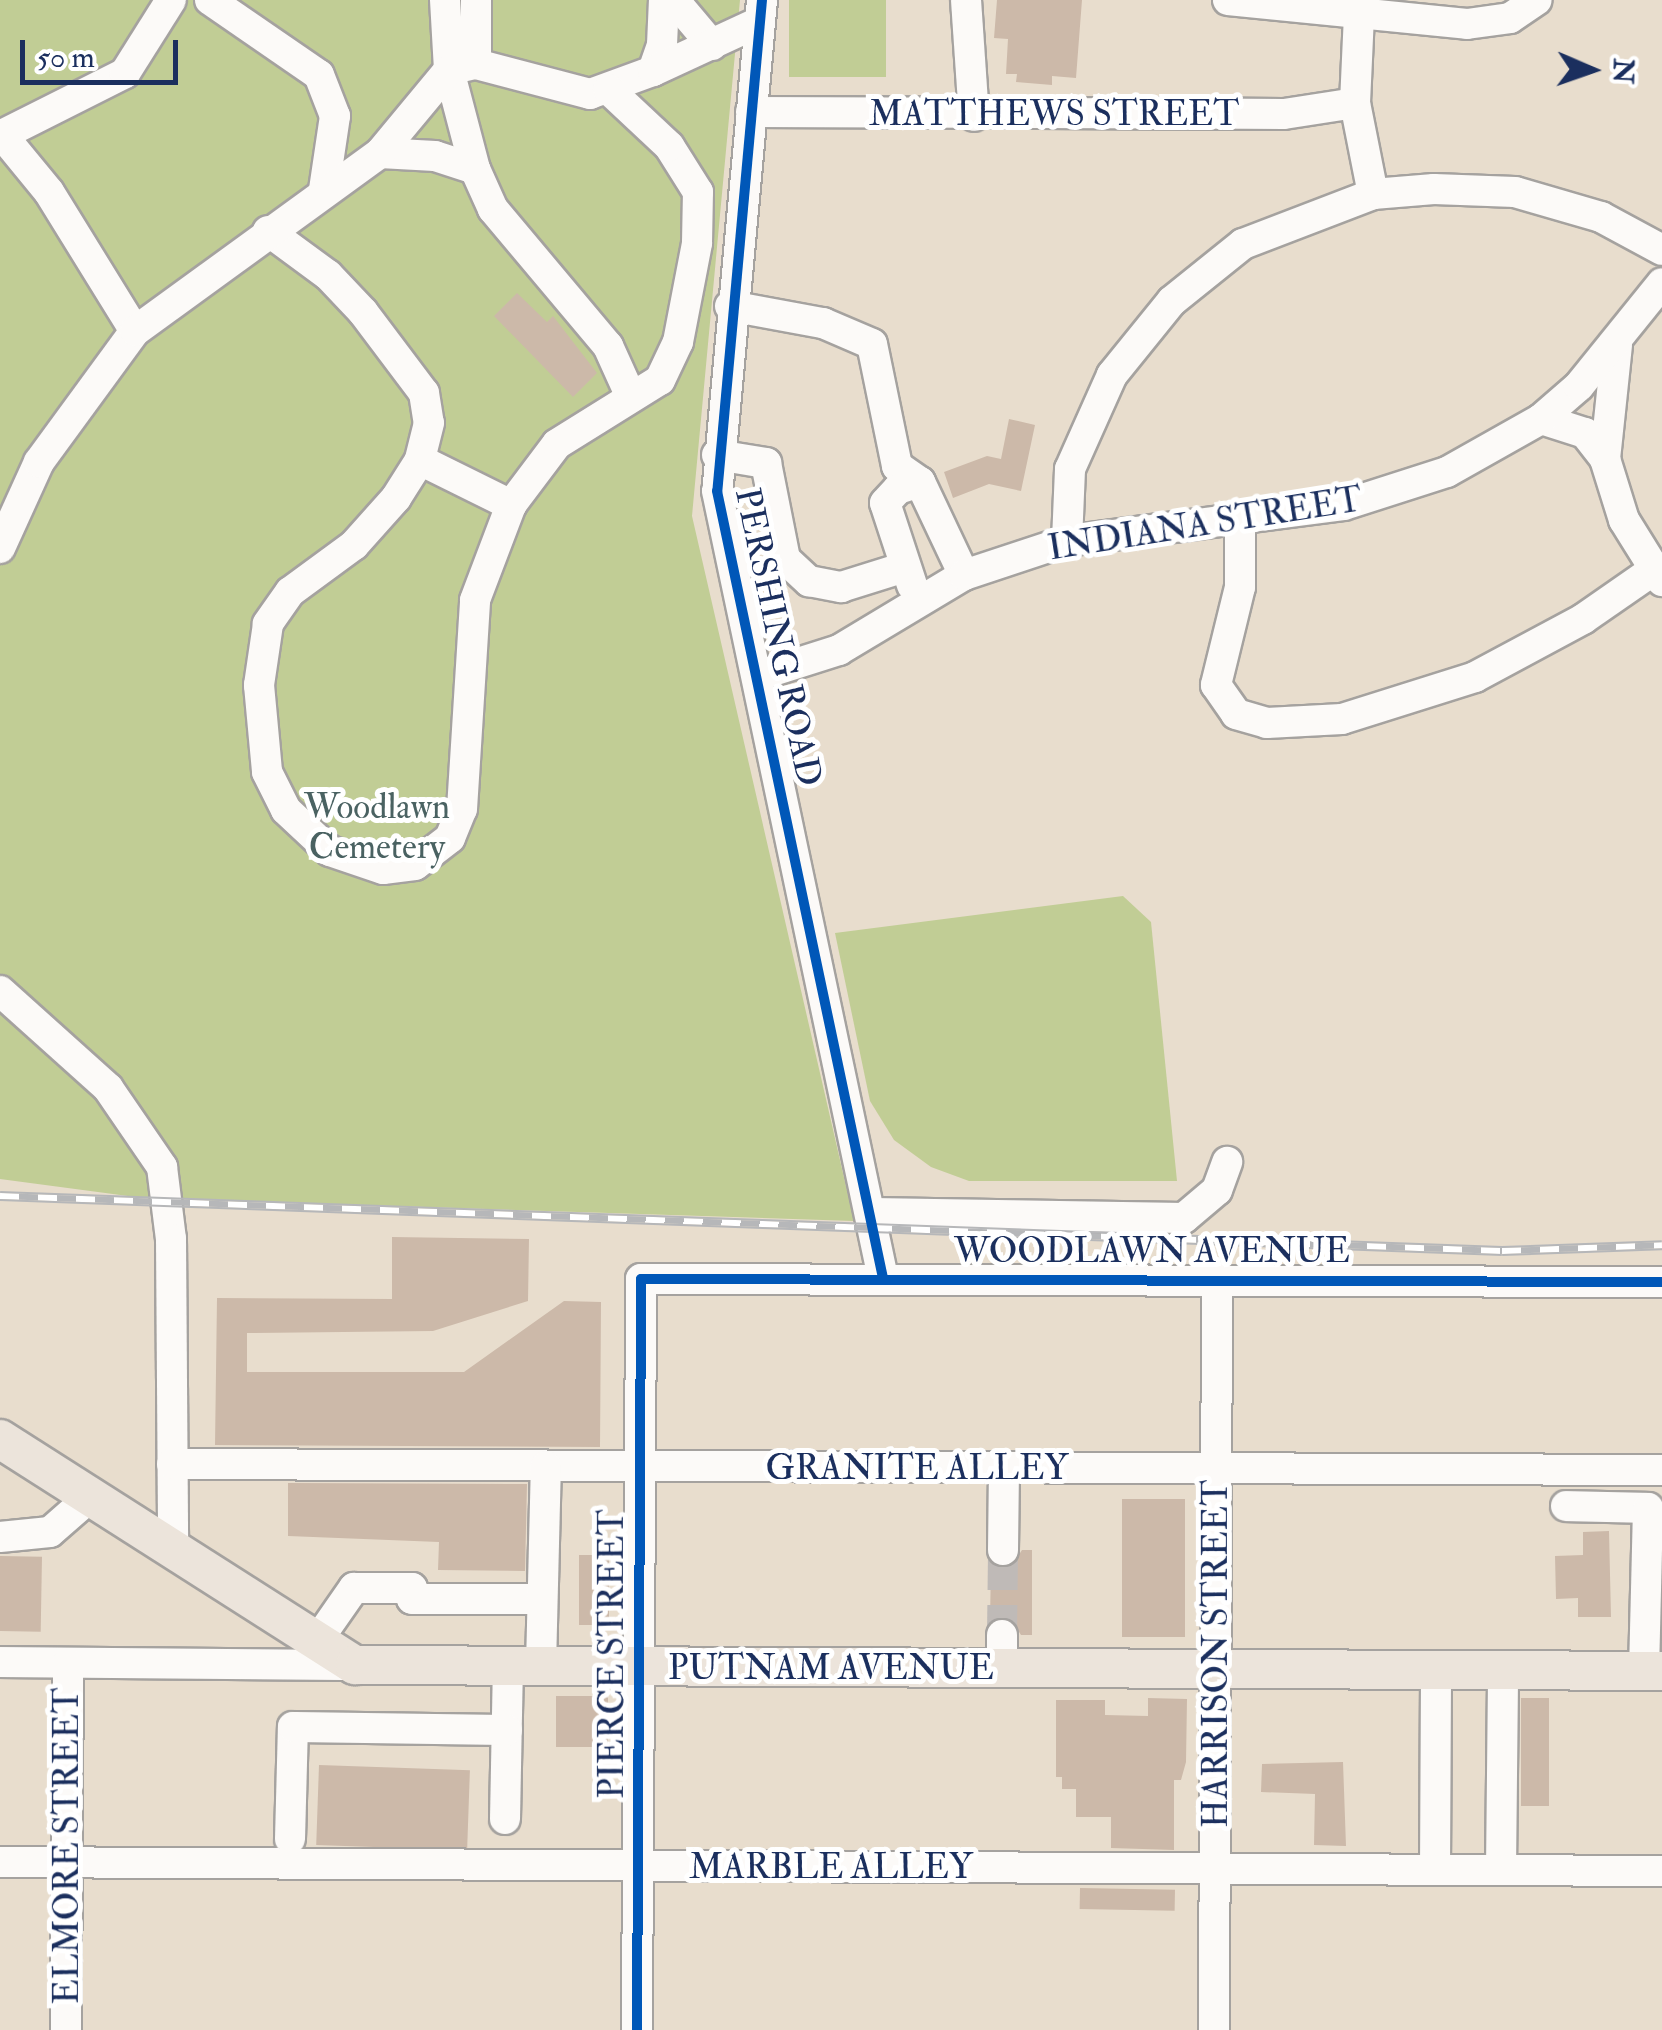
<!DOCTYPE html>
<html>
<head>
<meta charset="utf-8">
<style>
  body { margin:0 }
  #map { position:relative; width:1662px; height:2030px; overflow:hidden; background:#e8ddcd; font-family:"IM FELL Double Pica",serif }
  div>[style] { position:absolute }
  .green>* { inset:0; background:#c1cd95; transform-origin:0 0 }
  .building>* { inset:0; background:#ccb9a9; transform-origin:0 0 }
  .minor-tunnel>* { height:30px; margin-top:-15px; transform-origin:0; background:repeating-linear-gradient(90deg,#bfbab7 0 30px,transparent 0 45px) }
  .roads { filter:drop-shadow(2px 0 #a5a29f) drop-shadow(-2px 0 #a5a29f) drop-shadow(0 2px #a5a29f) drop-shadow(0 -2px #a5a29f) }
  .minor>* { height:30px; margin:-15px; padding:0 15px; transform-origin:15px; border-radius:15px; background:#fcfaf8 }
  .major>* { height:38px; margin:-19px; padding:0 19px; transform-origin:19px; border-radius:19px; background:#ece4db }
  .rail>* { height:10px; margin-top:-5px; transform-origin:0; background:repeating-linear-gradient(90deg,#fff 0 19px,#b6b7b9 0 38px); box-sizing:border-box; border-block:2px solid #b6b7b9 }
  .cycleway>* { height:10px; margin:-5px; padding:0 5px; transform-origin:5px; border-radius:5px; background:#0057b8 }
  span { translate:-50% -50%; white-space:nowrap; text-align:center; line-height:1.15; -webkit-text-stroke:10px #fff; paint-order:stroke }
  .street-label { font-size:35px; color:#1b2f5e }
  .park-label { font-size:35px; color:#4a6262 }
  .north { position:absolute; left:1542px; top:20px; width:100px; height:100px; -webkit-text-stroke:8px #fff; paint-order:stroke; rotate:92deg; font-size:28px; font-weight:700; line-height:40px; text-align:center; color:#1b2f5e }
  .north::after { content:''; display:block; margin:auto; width:35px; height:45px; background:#1b2f5e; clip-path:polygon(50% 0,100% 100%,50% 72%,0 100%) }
  .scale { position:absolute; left:20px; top:40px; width:158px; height:45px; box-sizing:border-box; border:5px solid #1b2f5e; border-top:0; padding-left:12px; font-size:30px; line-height:35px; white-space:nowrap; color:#1b2f5e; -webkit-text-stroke:8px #fff; paint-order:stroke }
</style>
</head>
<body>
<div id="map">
  <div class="green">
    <div style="clip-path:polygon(0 0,740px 0,692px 516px,854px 1221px,143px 1198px,0 1179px)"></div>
    <div style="left:789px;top:0;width:97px;height:77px"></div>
    <div style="clip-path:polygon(1123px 896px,1151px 922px,1177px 1181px,969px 1181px,931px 1167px,894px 1140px,870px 1101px,835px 933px)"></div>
  </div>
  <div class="building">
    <div style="clip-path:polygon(997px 0,1082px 0,1076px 78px,1052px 76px,1052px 85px,1016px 82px,1017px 74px,1006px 74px,1008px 39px,994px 38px)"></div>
    <div style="clip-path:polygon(517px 293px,547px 322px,553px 316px,597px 373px,573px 397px,494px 316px)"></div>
    <div style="clip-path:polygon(1009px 419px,1035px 425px,1021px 491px,989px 484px,953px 498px,944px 472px,987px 456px,1001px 459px)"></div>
    <div style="clip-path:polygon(392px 1237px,529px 1239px,528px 1301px,433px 1331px,247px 1333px,247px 1372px,464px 1372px,564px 1301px,601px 1302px,600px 1447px,215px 1445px,217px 1298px,392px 1299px)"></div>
    <div style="clip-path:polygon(288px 1483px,527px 1484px,525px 1571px,438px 1570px,439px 1542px,288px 1536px)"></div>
    <div style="left:1185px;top:1499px;width:138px;height:63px;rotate:90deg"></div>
    <div style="clip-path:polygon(1609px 1531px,1611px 1617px,1578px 1617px,1578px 1598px,1556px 1599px,1555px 1556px,1583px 1555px,1583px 1532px)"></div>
    <div style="clip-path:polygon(1022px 1550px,1032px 1550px,1032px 1635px,1021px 1635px,1010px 1618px,990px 1621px,991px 1564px,1011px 1567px)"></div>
    <div style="left:579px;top:1555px;width:30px;height:70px"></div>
    <div style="left:0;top:1556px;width:42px;height:75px;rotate:1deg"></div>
    <div style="left:556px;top:1696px;width:52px;height:51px"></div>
    <div style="clip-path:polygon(1148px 1698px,1187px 1699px,1186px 1762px,1181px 1780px,1174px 1780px,1174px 1850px,1111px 1848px,1111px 1817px,1076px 1817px,1076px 1789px,1062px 1789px,1062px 1777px,1056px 1777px,1056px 1700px,1105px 1700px,1105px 1715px,1148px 1716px)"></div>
    <div style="left:1521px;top:1698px;width:28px;height:108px"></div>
    <div style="clip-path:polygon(1343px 1762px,1346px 1846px,1314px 1845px,1315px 1794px,1261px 1792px,1262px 1764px)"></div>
    <div style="left:319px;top:1765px;width:151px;height:80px;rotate:2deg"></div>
    <div style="left:1080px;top:1888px;width:95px;height:21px;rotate:1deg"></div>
  </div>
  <div class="minor-tunnel">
    <div style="left:1002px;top:1635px;width:85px;rotate:-89.3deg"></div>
  </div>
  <div class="roads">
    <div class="minor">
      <div style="left:210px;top:0;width:132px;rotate:34.5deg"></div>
      <div style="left:319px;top:75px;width:44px;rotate:68.7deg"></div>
      <div style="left:335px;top:116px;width:75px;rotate:98.5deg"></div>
      <div style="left:445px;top:0;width:70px;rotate:86.7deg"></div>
      <div style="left:449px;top:70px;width:102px;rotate:75.3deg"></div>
      <div style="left:475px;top:169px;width:44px;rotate:65.8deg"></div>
      <div style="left:493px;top:209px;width:179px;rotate:50deg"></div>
      <div style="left:608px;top:346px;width:56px;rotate:65.7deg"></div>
      <div style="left:476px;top:0;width:64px;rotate:90deg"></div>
      <div style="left:476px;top:64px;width:118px;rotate:14.7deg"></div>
      <div style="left:590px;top:94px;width:67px;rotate:-20.1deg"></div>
      <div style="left:653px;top:71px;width:28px;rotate:-71deg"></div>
      <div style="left:662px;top:45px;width:45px;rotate:-87.5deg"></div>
      <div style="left:674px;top:0;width:59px;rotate:49.8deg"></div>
      <div style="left:762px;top:0;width:493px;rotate:95.2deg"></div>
      <div style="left:717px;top:491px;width:804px;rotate:78.09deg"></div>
      <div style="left:966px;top:0;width:116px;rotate:86.1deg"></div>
      <div style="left:1228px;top:0;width:240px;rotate:5.7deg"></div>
      <div style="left:1467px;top:24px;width:43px;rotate:-7.9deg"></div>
      <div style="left:1510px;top:18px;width:32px;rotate:-34deg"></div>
      <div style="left:1359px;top:15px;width:88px;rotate:92.6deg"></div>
      <div style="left:1355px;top:103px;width:93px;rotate:78.8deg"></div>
      <div style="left:653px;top:71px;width:117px;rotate:-24.8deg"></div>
      <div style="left:751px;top:112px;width:533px;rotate:0.21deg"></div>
      <div style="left:1284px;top:114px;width:72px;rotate:-8.8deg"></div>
      <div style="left:0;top:136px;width:140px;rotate:-26.7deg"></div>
      <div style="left:125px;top:73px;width:86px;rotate:-57.8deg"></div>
      <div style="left:3px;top:136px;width:72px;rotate:50.6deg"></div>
      <div style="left:49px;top:192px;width:163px;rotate:58.3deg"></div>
      <div style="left:380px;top:153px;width:55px;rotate:3.1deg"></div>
      <div style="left:435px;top:156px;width:42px;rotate:18deg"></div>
      <div style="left:268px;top:231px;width:74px;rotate:36.3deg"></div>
      <div style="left:328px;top:275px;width:51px;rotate:46.6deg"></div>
      <div style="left:363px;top:312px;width:101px;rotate:53deg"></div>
      <div style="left:424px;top:393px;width:30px;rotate:81deg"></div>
      <div style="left:429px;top:423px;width:38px;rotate:104deg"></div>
      <div style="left:420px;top:460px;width:45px;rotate:122.3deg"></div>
      <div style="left:396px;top:498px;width:63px;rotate:131.8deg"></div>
      <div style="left:354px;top:545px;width:79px;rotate:143.7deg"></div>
      <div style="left:290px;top:592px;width:39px;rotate:125deg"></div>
      <div style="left:268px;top:624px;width:62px;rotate:98.4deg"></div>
      <div style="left:259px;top:685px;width:87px;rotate:84.7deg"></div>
      <div style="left:267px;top:772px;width:42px;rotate:63.4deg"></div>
      <div style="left:286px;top:810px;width:60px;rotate:43deg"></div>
      <div style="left:330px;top:851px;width:56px;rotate:18.8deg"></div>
      <div style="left:383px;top:869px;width:32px;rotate:-7deg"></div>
      <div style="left:415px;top:865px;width:44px;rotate:-37.6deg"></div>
      <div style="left:450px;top:838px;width:31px;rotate:-68deg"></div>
      <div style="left:462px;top:809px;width:209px;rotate:-86.4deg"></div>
      <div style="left:475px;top:600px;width:102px;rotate:-69.2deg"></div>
      <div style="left:511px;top:505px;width:76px;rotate:-53deg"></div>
      <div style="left:557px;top:444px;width:121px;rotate:-31.9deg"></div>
      <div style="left:660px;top:380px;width:42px;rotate:-64.7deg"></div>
      <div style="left:678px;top:342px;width:101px;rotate:-79.1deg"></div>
      <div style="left:697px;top:243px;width:51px;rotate:-88.9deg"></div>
      <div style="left:698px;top:192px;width:54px;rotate:-122.2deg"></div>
      <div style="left:669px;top:146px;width:83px;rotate:-136.9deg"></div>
      <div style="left:730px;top:306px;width:95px;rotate:10.4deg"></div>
      <div style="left:823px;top:323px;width:53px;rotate:23.2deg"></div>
      <div style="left:872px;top:344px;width:125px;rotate:78.4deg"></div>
      <div style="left:897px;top:466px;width:28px;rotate:35deg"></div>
      <div style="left:920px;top:482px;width:103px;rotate:64.7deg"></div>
      <div style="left:1541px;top:419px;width:46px;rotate:17.7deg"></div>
      <div style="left:1585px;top:433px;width:33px;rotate:52deg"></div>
      <div style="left:1605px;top:459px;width:64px;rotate:72.7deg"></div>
      <div style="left:1624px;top:520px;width:72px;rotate:58.1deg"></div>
      <div style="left:717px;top:455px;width:50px;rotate:9.3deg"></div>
      <div style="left:766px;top:463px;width:98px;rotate:78.8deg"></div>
      <div style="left:785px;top:559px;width:33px;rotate:43deg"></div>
      <div style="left:809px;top:581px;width:33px;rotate:11deg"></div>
      <div style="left:841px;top:587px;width:67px;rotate:-17.4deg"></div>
      <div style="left:1605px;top:459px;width:115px;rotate:-84deg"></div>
      <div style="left:420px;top:460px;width:102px;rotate:26.3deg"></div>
      <div style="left:1240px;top:521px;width:66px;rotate:90deg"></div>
      <div style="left:1240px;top:587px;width:101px;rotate:103.8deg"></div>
      <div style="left:1216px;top:685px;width:35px;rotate:55deg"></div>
      <div style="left:1236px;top:714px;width:32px;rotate:16deg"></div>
      <div style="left:1267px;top:723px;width:75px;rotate:-3.1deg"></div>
      <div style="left:1342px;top:719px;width:139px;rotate:-17.5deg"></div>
      <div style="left:1475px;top:677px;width:123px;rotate:-28.2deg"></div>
      <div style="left:1583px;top:619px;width:84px;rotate:-34.8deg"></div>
      <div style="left:1067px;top:541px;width:72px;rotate:-87.6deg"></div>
      <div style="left:1070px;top:469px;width:103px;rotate:-65.9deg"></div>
      <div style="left:1112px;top:375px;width:95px;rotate:-51deg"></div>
      <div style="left:1172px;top:301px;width:91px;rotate:-38.8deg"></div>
      <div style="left:1243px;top:244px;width:139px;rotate:-21deg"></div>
      <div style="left:1373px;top:194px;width:61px;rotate:-4.7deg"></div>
      <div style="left:1434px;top:189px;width:81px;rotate:2.1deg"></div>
      <div style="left:1515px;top:192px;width:90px;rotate:16.2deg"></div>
      <div style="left:1601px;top:217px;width:69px;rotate:28.4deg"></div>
      <div style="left:0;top:548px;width:94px;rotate:-65.6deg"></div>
      <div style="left:39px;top:462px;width:162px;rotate:-53.8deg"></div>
      <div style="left:135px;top:331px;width:303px;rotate:-36deg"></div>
      <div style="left:380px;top:153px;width:108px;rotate:-50.3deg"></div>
      <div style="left:449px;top:70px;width:28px;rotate:-13deg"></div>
      <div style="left:912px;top:585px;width:86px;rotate:-108.2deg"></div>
      <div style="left:885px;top:503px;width:19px;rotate:-47deg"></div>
      <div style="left:898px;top:489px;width:23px;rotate:-18deg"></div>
      <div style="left:757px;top:676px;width:86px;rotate:-17.6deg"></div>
      <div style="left:839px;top:650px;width:146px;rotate:-31deg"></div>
      <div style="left:964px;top:575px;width:108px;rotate:-18.3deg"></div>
      <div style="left:1067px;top:541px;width:279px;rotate:-7.4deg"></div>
      <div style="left:1344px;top:505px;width:108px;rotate:-17.8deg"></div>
      <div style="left:1447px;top:472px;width:108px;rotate:-29.4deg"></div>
      <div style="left:1541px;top:419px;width:50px;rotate:-41deg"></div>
      <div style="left:1579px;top:386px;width:132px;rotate:-51.1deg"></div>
      <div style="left:0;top:991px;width:145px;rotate:41.9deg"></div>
      <div style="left:108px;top:1088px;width:96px;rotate:55.6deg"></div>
      <div style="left:162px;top:1167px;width:73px;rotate:82.9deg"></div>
      <div style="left:171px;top:1239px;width:308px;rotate:89.6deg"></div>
      <div style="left:872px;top:1213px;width:312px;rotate:0.9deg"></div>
      <div style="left:1184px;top:1218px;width:43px;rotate:-40.3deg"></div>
      <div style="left:1217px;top:1190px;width:30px;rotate:-70deg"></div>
      <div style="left:172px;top:1464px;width:1490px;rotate:0.23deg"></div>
      <div style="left:1566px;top:1506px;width:82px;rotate:1.4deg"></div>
      <div style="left:1648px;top:1508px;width:163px;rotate:91.4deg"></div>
      <div style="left:0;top:1537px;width:50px;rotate:-5.7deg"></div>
      <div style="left:50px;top:1532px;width:53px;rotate:-41.2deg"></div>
      <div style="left:1003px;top:1550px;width:82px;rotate:-89.3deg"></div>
      <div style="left:317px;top:1641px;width:65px;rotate:-55.1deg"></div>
      <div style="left:354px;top:1588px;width:58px"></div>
      <div style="left:412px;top:1588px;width:11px;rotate:90deg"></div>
      <div style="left:412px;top:1599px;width:130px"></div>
      <div style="left:0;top:1662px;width:355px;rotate:0.5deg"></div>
      <div style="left:541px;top:1666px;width:200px;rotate:-88.6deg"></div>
      <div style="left:1002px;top:1668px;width:33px;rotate:-90deg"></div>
      <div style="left:505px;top:1819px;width:153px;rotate:-88.9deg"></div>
      <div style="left:290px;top:1839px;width:112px;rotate:-88.5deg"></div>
      <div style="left:293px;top:1727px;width:214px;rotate:0.8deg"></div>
      <div style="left:0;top:1862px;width:1662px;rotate:0.31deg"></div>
      <div style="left:1435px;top:1870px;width:200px;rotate:-89.7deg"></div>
      <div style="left:1501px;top:1870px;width:200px;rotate:-89.4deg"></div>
      <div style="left:66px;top:2030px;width:367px;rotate:-89.7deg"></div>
      <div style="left:637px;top:2030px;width:751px;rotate:-89.69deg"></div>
      <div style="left:641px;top:1279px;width:1021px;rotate:0.17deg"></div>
      <div style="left:1214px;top:2030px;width:753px;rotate:-89.77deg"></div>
    </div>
    <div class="major">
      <div style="left:0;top:1439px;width:421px;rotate:32.5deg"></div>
      <div style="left:355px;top:1665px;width:1307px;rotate:0.26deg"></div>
    </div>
  </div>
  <div class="rail">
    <div style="left:0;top:1196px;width:1503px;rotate:2.1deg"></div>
    <div style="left:1502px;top:1251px;width:160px;rotate:-2.1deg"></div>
  </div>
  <div class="cycleway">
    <div style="left:762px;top:0;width:493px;rotate:95.2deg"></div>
    <div style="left:717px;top:491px;width:804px;rotate:78.09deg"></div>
    <div style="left:637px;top:2030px;width:751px;rotate:-89.69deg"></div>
    <div style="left:641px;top:1279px;width:1021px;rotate:0.17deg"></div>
  </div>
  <div class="street-label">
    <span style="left:1054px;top:114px">MATTHEWS STREET</span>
    <span style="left:1205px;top:524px;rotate:-9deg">INDIANA STREET</span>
    <span style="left:778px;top:637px;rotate:78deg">PERSHING ROAD</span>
    <span style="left:1152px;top:1251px">WOODLAWN AVENUE</span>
    <span style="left:917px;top:1468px">GRANITE ALLEY</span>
    <span style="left:612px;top:1654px;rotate:-90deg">PIERCE STREET</span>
    <span style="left:1216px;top:1654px;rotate:-90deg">HARRISON STREET</span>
    <span style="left:831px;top:1668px">PUTNAM AVENUE</span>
    <span style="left:67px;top:1846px;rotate:-90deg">ELMORE STREET</span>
    <span style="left:831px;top:1867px">MARBLE ALLEY</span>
  </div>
  <div class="park-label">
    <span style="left:377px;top:827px">Woodlawn<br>Cemetery</span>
  </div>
  <div class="north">N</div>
  <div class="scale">50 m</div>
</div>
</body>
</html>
